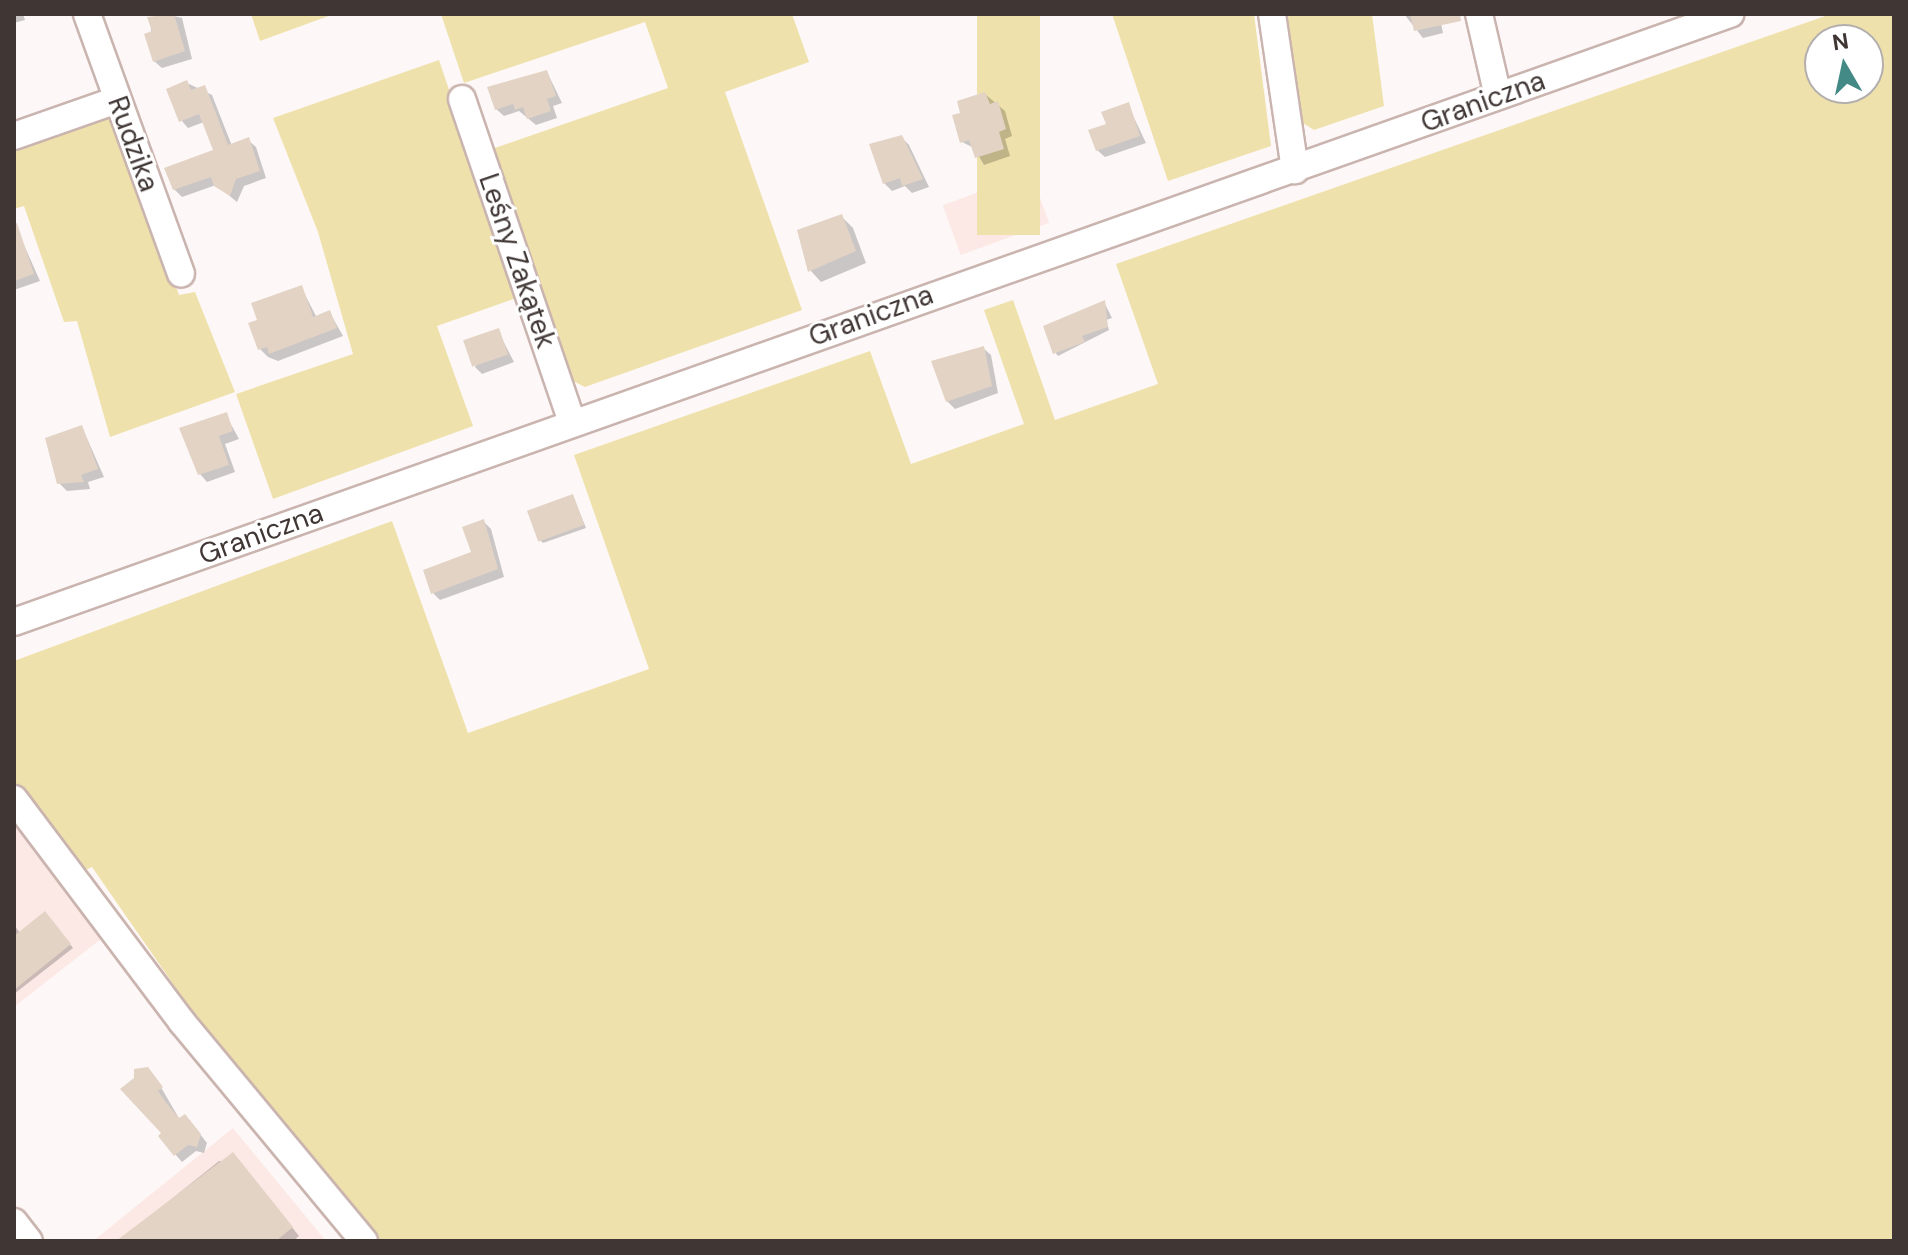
<!DOCTYPE html>
<html>
<head>
<meta charset="utf-8">
<style>
  body { margin:0 }
  #map { position:relative; width:1908px; height:1255px; overflow:hidden; background:#fdf8f7; font-family:"DM Sans",sans-serif }
  div>[style] { position:absolute }
  .built>* { inset:0; background:#fce9e5; transform-origin:0 0 }
  .green>* { inset:0; background:#efe1ab; transform-origin:0 0 }
  .shadow>* { inset:0; background:#0003 }
  .building>* { inset:0; background:#e3d3c5; transform-origin:0 0 }
  .roads { filter:drop-shadow(2px 0 #cab4af) drop-shadow(-2px 0 #cab4af) drop-shadow(0 2px #cab4af) drop-shadow(0 -2px #cab4af) }
  .minor>* { height:26px; margin:-13px; padding:0 13px; transform-origin:13px; border-radius:13px; background:#fff }
  span { translate:-50% -50%; white-space:nowrap; text-align:center; line-height:1.15; -webkit-text-stroke:6px #fff; paint-order:stroke }
  .street-label { font-size:28px; color:#403735 }
  .frame { position:absolute; inset:0; border:16px solid #403735; pointer-events:none }
  .north { position:absolute; left:1804px; top:24px; width:80px; height:80px; box-sizing:border-box; background:#fff; border:2px solid #b3afae; border-radius:50%; rotate:351deg; font-size:22px; font-weight:700; line-height:32px; text-align:center; color:#403735 }
  .north::after { content:''; display:block; margin:auto; width:28px; height:36px; background:#438a86; clip-path:polygon(50% 0,100% 100%,50% 72%,0 100%) }
</style>
</head>
<body>
<div id="map">
  <div class="built">
    <div style="left:1031px;top:173px;width:53px;height:94px;rotate:70deg"></div>
    <div style="clip-path:polygon(14px 818px,106px 935px,14px 1007px)"></div>
    <div style="clip-path:polygon(233px 1128px,326px 1241px,93px 1241px)"></div>
  </div>
  <div class="green">
    <div style="clip-path:polygon(251px 14px,334px 14px,260px 41px)"></div>
    <div style="clip-path:polygon(441px 14px,792px 14px,809px 62px,725px 92px,802px 310px,585px 387px,565px 377px,486px 151px,668px 88px,645px 22px,464px 83px)"></div>
    <div style="left:977px;top:14px;width:63px;height:221px"></div>
    <div style="clip-path:polygon(1112px 14px,1254px 14px,1271px 146px,1168px 181px)"></div>
    <div style="clip-path:polygon(1285px 14px,1372px 14px,1384px 106px,1314px 130px,1298px 120px)"></div>
    <div style="clip-path:polygon(evenodd,1831px 14px,1894px 14px,1894px 1241px,377px 1241px,230px 1066px,92px 867px,76px 874px,14px 780px,14px 661px,392px 521px,468px 733px,649px 669px,574px 455px,870px 351px,911px 464px,1024px 424px,984px 310px,1013px 300px,1055px 420px,1158px 384px,1116px 264px,1831px 14px,1820px 40px,1868px 40px,1868px 88px,1820px 88px,1820px 40px)"></div>
    <div style="clip-path:polygon(439px 60px,519px 297px,437px 326px,473px 426px,273px 499px,236px 394px,353px 354px,318px 232px,273px 118px)"></div>
    <div style="clip-path:polygon(111px 112px,179px 295px,195px 292px,235px 392px,110px 437px,77px 321px,64px 322px,24px 206px,14px 209px,14px 146px)"></div>
  </div>
  <div class="shadow">
    <div style="clip-path:polygon(14px 14px,23px 14px,25px 20px,14px 23px)"></div>
    <div style="clip-path:polygon(165px 14px,182px 18px,192px 59px,162px 68px,154px 61px,150px 19px)"></div>
    <div style="clip-path:polygon(1404px 14px,1463px 14px,1440px 19px,1443px 33px,1423px 38px)"></div>
    <div style="clip-path:polygon(547px 72px,562px 103px,553px 106px,557px 118px,536px 125px,519px 111px,504px 116px,496px 109px)"></div>
    <div style="clip-path:polygon(187px 83px,212px 95px,232px 146px,248px 140px,256px 147px,266px 178px,244px 186px,237px 202px,216px 185px,182px 197px,174px 189px,215px 152px,204px 122px,188px 128px,181px 120px)"></div>
    <div style="clip-path:polygon(985px 94px,1005px 111px,1012px 136px,1005px 139px,1010px 156px,984px 165px,974px 148px,962px 142px,963px 114px)"></div>
    <div style="clip-path:polygon(1128px 105px,1146px 143px,1105px 157px,1097px 150px,1108px 126px)"></div>
    <div style="clip-path:polygon(901px 137px,909px 145px,929px 187px,912px 193px,905px 186px,892px 191px,884px 183px)"></div>
    <div style="clip-path:polygon(842px 217px,853px 228px,866px 263px,821px 282px,810px 270px)"></div>
    <div style="clip-path:polygon(20px 236px,40px 281px,14px 290px,14px 238px)"></div>
    <div style="clip-path:polygon(301px 287px,317px 318px,330px 313px,343px 336px,278px 361px,268px 357px,260px 349px)"></div>
    <div style="clip-path:polygon(1104px 302px,1112px 318px,1106px 320px,1109px 330px,1058px 356px,1055px 352px)"></div>
    <div style="clip-path:polygon(498px 331px,514px 362px,482px 374px,475px 367px)"></div>
    <div style="clip-path:polygon(983px 348px,991px 355px,998px 393px,955px 409px,947px 401px)"></div>
    <div style="clip-path:polygon(226px 415px,239px 439px,225px 444px,235px 472px,207px 482px,200px 474px)"></div>
    <div style="clip-path:polygon(82px 427px,104px 477px,88px 482px,90px 489px,67px 491px,59px 483px)"></div>
    <div style="clip-path:polygon(573px 496px,586px 528px,543px 543px,540px 540px)"></div>
    <div style="clip-path:polygon(484px 522px,491px 529px,504px 577px,440px 600px,433px 593px,474px 553px)"></div>
    <div style="clip-path:polygon(48px 917px,73px 948px,14px 994px,14px 925px,20px 933px)"></div>
    <div style="clip-path:polygon(155px 1077px,180px 1120px,192px 1124px,207px 1143px,204px 1153px,196px 1151px,182px 1162px,175px 1154px,164px 1133px)"></div>
    <div style="clip-path:polygon(219px 1161px,240px 1162px,299px 1236px,293px 1241px,119px 1241px)"></div>
  </div>
  <div class="building">
    <div style="clip-path:polygon(174px 14px,185px 51px,153px 62px,144px 34px,152px 31px,147px 17px)"></div>
    <div style="clip-path:polygon(1410px 14px,1460px 14px,1461px 21px,1414px 31px)"></div>
    <div style="clip-path:polygon(547px 70px,556px 96px,547px 99px,551px 111px,527px 119px,523px 107px,515px 110px,513px 104px,495px 110px,487px 87px)"></div>
    <div style="clip-path:polygon(187px 80px,191px 90px,205px 85px,228px 145px,249px 137px,260px 171px,236px 179px,230px 196px,214px 186px,211px 177px,173px 190px,164px 168px,213px 150px,199px 114px,179px 122px,166px 89px)"></div>
    <div style="clip-path:polygon(985px 92px,990px 104px,998px 101px,1006px 129px,999px 132px,1004px 149px,975px 158px,969px 140px,960px 143px,952px 115px,960px 113px,957px 101px)"></div>
    <div style="clip-path:polygon(1129px 102px,1140px 136px,1096px 151px,1088px 130px,1106px 124px,1101px 112px)"></div>
    <div style="clip-path:polygon(902px 135px,923px 179px,902px 186px,900px 178px,883px 184px,869px 144px)"></div>
    <div style="clip-path:polygon(842px 214px,856px 251px,808px 272px,797px 230px)"></div>
    <div style="clip-path:polygon(17px 223px,34px 274px,14px 281px,14px 224px)"></div>
    <div style="clip-path:polygon(302px 285px,313px 317px,330px 310px,337px 328px,269px 354px,267px 347px,258px 350px,248px 323px,257px 320px,251px 303px)"></div>
    <div style="clip-path:polygon(1105px 300px,1108px 327px,1082px 336px,1085px 342px,1053px 354px,1043px 326px)"></div>
    <div style="left:499px;top:328px;width:28px;height:38px;rotate:71deg"></div>
    <div style="clip-path:polygon(984px 346px,992px 386px,946px 402px,931px 361px)"></div>
    <div style="clip-path:polygon(227px 412px,233px 431px,219px 436px,229px 465px,198px 475px,179px 428px)"></div>
    <div style="clip-path:polygon(82px 425px,98px 469px,81px 475px,84px 482px,57px 484px,45px 438px)"></div>
    <div style="left:573px;top:494px;width:33px;height:49px;rotate:70deg"></div>
    <div style="clip-path:polygon(484px 519px,498px 569px,431px 594px,423px 570px,471px 552px,462px 527px)"></div>
    <div style="clip-path:polygon(45px 911px,71px 944px,14px 990px,14px 936px)"></div>
    <div style="clip-path:polygon(148px 1067px,163px 1087px,158px 1091px,168px 1105px,179px 1118px,185px 1114px,201px 1134px,197px 1147px,188px 1145px,174px 1156px,158px 1136px,161px 1133px,120px 1089px,134px 1078px,134px 1069px)"></div>
    <div style="clip-path:polygon(233px 1152px,293px 1227px,276px 1241px,116px 1241px)"></div>
  </div>
  <div class="roads">
    <div class="minor">
      <div style="left:87px;top:14px;width:276px;rotate:70.1deg"></div>
      <div style="left:1272px;top:14px;width:158px;rotate:81.6deg"></div>
      <div style="left:1479px;top:14px;width:84px;rotate:77deg"></div>
      <div style="left:462px;top:99px;width:341px;rotate:71.2deg"></div>
      <div style="left:14px;top:136px;width:109px;rotate:-19.3deg"></div>
      <div style="left:14px;top:622px;width:1821px;rotate:-19.51deg"></div>
      <div style="left:14px;top:799px;width:279px;rotate:53deg"></div>
      <div style="left:182px;top:1022px;width:285px;rotate:50.3deg"></div>
      <div style="left:14px;top:1222px;width:24px;rotate:52deg"></div>
    </div>
  </div>
  <div class="street-label">
    <span style="left:1483px;top:102px;rotate:-20deg">Graniczna</span>
    <span style="left:133px;top:144px;rotate:70deg">Rudzika</span>
    <span style="left:517px;top:261px;rotate:71deg">Leśny Zakątek</span>
    <span style="left:871px;top:316px;rotate:-20deg">Graniczna</span>
    <span style="left:261px;top:534px;rotate:-20deg">Graniczna</span>
  </div>
  <div class="frame"></div>
  <div class="north">N</div>
</div>
</body>
</html>
